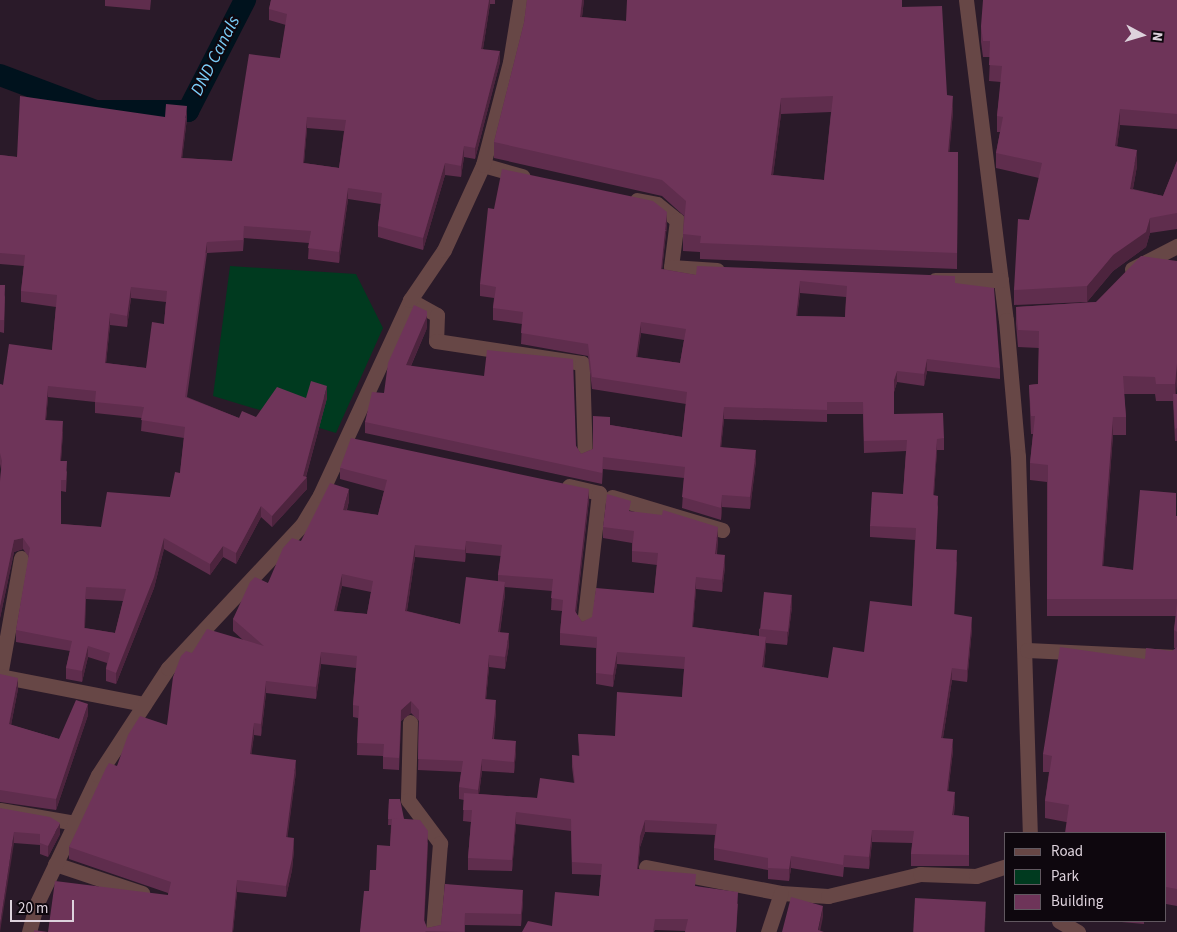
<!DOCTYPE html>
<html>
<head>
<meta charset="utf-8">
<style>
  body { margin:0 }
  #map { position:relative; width:1177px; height:932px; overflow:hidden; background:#2a1a29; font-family:"Source Sans 3",sans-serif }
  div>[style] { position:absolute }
  .green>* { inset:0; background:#003a1f }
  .canal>* { height:22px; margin:-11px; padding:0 11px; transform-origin:11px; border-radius:11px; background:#00121d }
  .minor>* { height:15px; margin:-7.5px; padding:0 7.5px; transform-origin:7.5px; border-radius:7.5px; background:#674746 }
  .wall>* { inset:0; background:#5f2d4d }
  .shaded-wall>* { inset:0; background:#4d243e; transform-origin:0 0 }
  .building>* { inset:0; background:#6e3459; transform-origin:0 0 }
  span { translate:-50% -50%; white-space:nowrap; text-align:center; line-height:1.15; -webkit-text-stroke:4px #0e070e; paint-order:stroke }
  .water-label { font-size:18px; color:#7bcef9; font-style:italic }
  .legend { position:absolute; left:1004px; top:832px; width:162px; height:90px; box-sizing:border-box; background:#0e070e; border:1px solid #615860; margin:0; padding:6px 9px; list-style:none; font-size:15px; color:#ddd2dc }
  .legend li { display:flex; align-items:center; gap:10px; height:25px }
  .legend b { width:25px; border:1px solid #615860 }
  .north { position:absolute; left:1117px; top:10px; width:50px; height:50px; -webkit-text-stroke:4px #0e070e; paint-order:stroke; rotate:96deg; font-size:14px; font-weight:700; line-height:20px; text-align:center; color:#ddd2dc }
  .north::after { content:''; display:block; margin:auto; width:18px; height:22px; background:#ddd2dc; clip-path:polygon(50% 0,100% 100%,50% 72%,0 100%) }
  .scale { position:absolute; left:10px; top:900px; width:64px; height:22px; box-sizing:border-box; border:2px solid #ddd2dc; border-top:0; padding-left:6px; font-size:15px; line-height:18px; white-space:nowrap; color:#ddd2dc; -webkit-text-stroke:4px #0e070e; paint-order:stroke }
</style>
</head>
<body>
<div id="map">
  <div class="green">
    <div style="clip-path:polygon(230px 266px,356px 274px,383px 328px,336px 433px,213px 396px)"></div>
  </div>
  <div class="canal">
    <div style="left:0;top:75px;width:103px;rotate:20.6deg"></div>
    <div style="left:96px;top:111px;width:92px"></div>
    <div style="left:188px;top:111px;width:125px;rotate:-62.8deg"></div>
  </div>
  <div class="minor">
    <div style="left:966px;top:0;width:322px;rotate:82.9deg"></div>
    <div style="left:1006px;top:320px;width:137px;rotate:85deg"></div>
    <div style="left:1018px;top:456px;width:377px;rotate:88.2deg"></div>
    <div style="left:483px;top:165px;width:41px;rotate:15.8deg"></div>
    <div style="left:637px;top:200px;width:20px;rotate:11deg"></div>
    <div style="left:657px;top:204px;width:26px;rotate:39deg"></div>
    <div style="left:677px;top:220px;width:47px;rotate:97.3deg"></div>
    <div style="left:671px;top:267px;width:46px;rotate:3.7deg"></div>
    <div style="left:1132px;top:269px;width:51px;rotate:-27.1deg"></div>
    <div style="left:935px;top:280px;width:66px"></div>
    <div style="left:410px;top:300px;width:31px;rotate:29deg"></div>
    <div style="left:437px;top:315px;width:26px;rotate:92deg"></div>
    <div style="left:436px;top:341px;width:148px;rotate:8.6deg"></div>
    <div style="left:582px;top:363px;width:94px;rotate:88.2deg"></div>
    <div style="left:569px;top:486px;width:31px;rotate:13deg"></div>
    <div style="left:599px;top:493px;width:132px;rotate:96.5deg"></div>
    <div style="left:612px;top:497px;width:115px;rotate:16.7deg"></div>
    <div style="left:21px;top:558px;width:120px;rotate:100.1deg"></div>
    <div style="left:0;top:676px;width:147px;rotate:11deg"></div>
    <div style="left:1027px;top:650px;width:150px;rotate:2.7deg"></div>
    <div style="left:410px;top:722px;width:78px;rotate:91.5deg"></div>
    <div style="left:408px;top:800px;width:54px;rotate:53.3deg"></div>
    <div style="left:440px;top:843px;width:89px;rotate:94.5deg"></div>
    <div style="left:0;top:810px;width:76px;rotate:9.8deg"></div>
    <div style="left:55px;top:864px;width:92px;rotate:18.4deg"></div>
    <div style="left:646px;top:867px;width:137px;rotate:10.9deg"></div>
    <div style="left:781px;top:893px;width:47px;rotate:3.7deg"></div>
    <div style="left:828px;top:896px;width:95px;rotate:-13.4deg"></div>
    <div style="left:920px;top:874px;width:56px;rotate:2deg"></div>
    <div style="left:976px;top:876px;width:32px;rotate:-18deg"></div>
    <div style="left:1059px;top:921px;width:22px;rotate:30deg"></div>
    <div style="left:29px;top:932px;width:28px;rotate:-75deg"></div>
    <div style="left:36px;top:905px;width:144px;rotate:-64.5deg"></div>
    <div style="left:98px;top:775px;width:128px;rotate:-56.8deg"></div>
    <div style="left:168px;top:668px;width:196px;rotate:-46.9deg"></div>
    <div style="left:302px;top:525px;width:35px;rotate:-59deg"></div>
    <div style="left:320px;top:495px;width:215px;rotate:-65.2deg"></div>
    <div style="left:410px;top:300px;width:60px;rotate:-55.8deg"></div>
    <div style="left:444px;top:250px;width:94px;rotate:-65.4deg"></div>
    <div style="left:483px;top:165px;width:106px;rotate:-75.3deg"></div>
    <div style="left:510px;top:62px;width:63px;rotate:-80.8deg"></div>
    <div style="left:768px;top:932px;width:41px;rotate:-71.6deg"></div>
  </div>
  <div class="wall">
    <div style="clip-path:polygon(105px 0,151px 0,150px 10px,105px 6px)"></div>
    <div style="clip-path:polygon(evenodd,271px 0,495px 0,495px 4px,490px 4px,483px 49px,500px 62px,475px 159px,464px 157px,461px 177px,445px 175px,423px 250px,378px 237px,378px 226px,381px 204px,348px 199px,339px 263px,308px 259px,309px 243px,244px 238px,243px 251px,207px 253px,187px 397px,239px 418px,256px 417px,306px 398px,327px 398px,306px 477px,307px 489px,272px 527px,261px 517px,236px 564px,223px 557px,210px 575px,164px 549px,154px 588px,116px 684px,106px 681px,106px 669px,107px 663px,88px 657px,82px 682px,66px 679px,66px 668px,70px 651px,16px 642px,16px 630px,29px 557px,23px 549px,14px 552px,0 618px,0 482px,1px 469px,0 464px,0 384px,3px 385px,52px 350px,56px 307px,21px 302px,21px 291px,24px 266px,0 264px,0 155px,17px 157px,165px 117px,187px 118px,182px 158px,232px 161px,280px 58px,286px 25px,269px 20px,269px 9px,271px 0,307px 128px,344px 131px,339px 168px,304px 163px,307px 128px,271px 0,131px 298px,166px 302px,164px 324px,146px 368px,106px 363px,110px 325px,127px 327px,131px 298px,271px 0,48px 397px,95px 402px,95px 413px,142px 418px,141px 431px,184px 438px,180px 473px,170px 497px,101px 527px,61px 524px,61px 491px,66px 492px,67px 472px,61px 461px,63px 432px,46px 420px,48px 397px,271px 0,86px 599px,123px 601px,115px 633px,85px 628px,86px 599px)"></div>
    <div style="clip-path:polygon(evenodd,527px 0,584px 0,582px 17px,626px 21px,902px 7px,947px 95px,953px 112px,949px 152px,958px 152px,957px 269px,700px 259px,700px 252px,683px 251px,683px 234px,684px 216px,662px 196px,494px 158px,494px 142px,524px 23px,527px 0,831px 112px,824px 180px,773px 175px,781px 114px,831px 112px)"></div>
    <div style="clip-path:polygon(1177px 0,1177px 129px,1120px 125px,1117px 146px,1137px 166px,1133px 189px,1163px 196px,1177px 161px,1177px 229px,1150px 233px,1146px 247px,1113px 271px,1087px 302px,1014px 305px,1014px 290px,1039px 178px,996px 168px,996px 153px,1000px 132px,997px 132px,997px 116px,1001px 82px,989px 81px,990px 57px,983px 57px,981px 42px,981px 26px)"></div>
    <div style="clip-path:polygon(evenodd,667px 224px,662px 269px,696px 275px,955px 283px,1000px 368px,1000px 379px,927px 371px,924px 386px,897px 382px,894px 392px,894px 414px,944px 438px,944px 450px,937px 450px,934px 495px,938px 507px,936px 549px,957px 562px,954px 615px,972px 629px,967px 682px,952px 680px,943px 738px,953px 751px,948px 791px,955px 803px,954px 815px,969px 817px,969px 866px,911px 866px,911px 854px,912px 843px,872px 842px,869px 869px,844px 867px,843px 877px,791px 868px,789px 881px,768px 879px,768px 870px,714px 860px,714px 848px,715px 835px,645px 832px,640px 847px,638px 869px,696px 886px,738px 904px,736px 932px,685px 932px,686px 931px,655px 930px,654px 932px,522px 932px,552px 926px,599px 896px,601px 875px,572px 874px,571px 831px,516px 824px,512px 871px,468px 870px,468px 858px,471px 822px,463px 821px,464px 800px,459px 799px,459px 787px,461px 772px,418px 770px,419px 721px,411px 713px,401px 721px,399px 770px,383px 769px,383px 756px,357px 755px,358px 718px,353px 717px,353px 705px,356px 668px,321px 664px,316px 699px,266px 693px,261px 736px,254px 735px,251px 755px,296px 772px,287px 838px,294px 850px,292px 870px,286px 897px,237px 892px,233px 932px,34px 932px,48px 932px,168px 895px,168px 893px,69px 859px,69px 847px,117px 766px,167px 725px,192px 653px,243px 640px,233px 631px,233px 619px,268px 583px,301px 541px,349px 501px,347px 510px,378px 515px,384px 491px,340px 479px,340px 468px,589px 500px,576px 613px,582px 622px,654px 593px,657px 565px,632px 562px,632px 543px,603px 538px,603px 527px,631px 512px,718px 539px,717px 554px,725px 567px,722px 592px,696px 589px,693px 627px,759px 636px,759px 629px,792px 607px,787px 645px,766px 643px,764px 668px,828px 678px,864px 652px,912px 606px,915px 540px,870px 537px,870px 526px,903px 494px,906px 451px,864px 453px,863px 414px,827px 414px,827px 422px,724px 419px,721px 447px,756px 461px,750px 509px,722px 507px,721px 520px,682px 508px,684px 478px,603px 469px,602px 484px,365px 433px,365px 422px,427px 328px,411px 366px,576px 446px,581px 454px,593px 449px,610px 425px,682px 437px,686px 404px,592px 389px,588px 356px,521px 344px,522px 324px,493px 320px,493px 308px,494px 298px,480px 296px,480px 284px,667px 224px,800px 293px,846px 297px,845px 317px,797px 316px,800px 293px,667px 224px,641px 333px,684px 340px,680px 363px,637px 357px,641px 333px,667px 224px,466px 553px,501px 556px,498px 575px,498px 582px,460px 624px,407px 611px,415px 557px,465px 562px,466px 553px,667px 224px,342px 586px,371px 592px,367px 614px,336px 611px,342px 586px,667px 224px,505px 587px,552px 591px,551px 610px,562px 611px,560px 633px,560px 645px,596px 648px,596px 684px,613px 687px,617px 664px,684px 669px,682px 697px,615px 736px,578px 734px,579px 756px,572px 755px,572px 767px,574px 783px,537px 798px,479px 794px,482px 771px,514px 773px,516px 752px,494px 739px,496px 712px,486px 699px,489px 667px,505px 669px,509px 645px,500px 632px,505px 594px,505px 587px)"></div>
    <div style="clip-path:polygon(1177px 261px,1177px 380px,1176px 394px,1177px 394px,1177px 441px,1175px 441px,1173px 401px,1156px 401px,1155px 394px,1124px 394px,1126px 417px,1126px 435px,1113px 435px,1103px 566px,1133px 570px,1177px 516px,1177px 906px,1166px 904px,1166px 833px,1066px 822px,1045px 818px,1045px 801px,1049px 772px,1043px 772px,1043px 754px,1145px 659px,1172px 651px,1176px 648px,1174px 648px,1174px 630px,1176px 616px,1047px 616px,1047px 482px,1030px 480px,1030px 463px,1033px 434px,1031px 434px,1029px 385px,1038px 384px,1039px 348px,1018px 347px,1016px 324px,1016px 307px,1096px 302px)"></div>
    <div style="clip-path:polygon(0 285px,5px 297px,4px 333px,0 332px)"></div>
    <div style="clip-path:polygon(0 674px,18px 689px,11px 725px,59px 739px,88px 715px,56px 810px,0 802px)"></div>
    <div style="clip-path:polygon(389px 799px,404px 819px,428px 843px,424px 921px,427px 928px,441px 925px,445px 884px,523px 901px,521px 926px,465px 925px,465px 932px,360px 932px,369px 891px,376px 870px,390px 846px,391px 825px,388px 825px)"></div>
    <div style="clip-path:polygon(0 808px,60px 834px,48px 857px,40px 854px,40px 845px,14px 843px)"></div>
    <div style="clip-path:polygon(1110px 921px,1144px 921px,1144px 924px)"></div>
  </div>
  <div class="shaded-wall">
    <div style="clip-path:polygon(489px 0,490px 0,490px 4px,481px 61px,481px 49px)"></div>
    <div style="clip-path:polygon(582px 0,584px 0,580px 33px,580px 17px)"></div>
    <div style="clip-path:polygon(500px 51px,500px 62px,475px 159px,475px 148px)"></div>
    <div style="clip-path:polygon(953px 96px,953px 112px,948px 168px,948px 152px)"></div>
    <div style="clip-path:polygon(781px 98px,781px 114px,771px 191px,771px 175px)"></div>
    <div style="clip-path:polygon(187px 106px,187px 118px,181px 169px,181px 158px)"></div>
    <div style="clip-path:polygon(1120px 109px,1120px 125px,1115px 161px,1115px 146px)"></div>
    <div style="clip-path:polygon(307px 117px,307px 128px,303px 174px,303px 163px)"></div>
    <div style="clip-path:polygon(464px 146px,464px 157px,461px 177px,461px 166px)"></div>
    <div style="clip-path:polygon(1137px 150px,1137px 166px,1130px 204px,1130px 189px)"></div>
    <div style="clip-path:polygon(445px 163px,445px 175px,423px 250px,423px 238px)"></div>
    <div style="clip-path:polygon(348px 188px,348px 199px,339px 263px,339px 252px)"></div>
    <div style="clip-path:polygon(667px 212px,667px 224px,661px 281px,661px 269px)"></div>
    <div style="clip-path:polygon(1150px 218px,1150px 233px,1146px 247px,1113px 271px,1087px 302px,1087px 286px,1113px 255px)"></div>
    <div style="left:207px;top:242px;width:11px;height:157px;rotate:90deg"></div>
    <div style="clip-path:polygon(800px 281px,800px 293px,796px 327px,796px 316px)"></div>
    <div style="clip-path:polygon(131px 287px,131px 298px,127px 327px,127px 316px)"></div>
    <div style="clip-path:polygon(427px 311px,427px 328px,406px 377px,406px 365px)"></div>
    <div style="clip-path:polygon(110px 313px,110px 325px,105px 374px,105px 363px)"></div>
    <div style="clip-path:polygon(641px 322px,641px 333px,636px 368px,636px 357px)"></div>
    <div style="clip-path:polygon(927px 359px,927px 371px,924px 386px,924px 374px)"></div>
    <div style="clip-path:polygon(1177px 363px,1177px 380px,1175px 401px,1175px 384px)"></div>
    <div style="clip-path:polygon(897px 371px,897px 382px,894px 392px,894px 380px)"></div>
    <div style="clip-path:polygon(48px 386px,48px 397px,45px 431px,45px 420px)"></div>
    <div style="clip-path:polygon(327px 386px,327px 398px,305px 480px,307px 477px,307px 489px,272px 527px,272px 516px,303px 476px)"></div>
    <div style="clip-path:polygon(724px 407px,724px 419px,720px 459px,720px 447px)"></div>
    <div style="clip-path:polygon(1113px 417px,1113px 435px,1102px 583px,1102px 566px)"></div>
    <div style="clip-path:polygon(63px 421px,63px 432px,60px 472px,60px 461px)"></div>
    <div style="clip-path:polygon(937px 439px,937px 450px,933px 507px,933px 495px)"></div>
    <div style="clip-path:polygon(756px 450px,756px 461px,750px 509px,750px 497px)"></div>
    <div style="clip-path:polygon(349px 489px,349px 501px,343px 522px,343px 510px)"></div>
    <div style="clip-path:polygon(589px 489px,589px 500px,575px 623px,575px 611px)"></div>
    <div style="clip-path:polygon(722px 495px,722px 507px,721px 520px,721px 508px)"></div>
    <div style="clip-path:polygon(261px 506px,261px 517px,236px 564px,236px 553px)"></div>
    <div style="clip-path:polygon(718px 527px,718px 539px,715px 566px,715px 554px)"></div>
    <div style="clip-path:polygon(23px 538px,23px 549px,14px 552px,0 618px,0 606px,14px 540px)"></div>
    <div style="clip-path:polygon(164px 538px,164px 549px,154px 588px,116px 684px,116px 673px)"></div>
    <div style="clip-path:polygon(466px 541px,466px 553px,465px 562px,465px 550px)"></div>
    <div style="clip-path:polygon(415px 545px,415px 557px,405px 623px,405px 611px)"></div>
    <div style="clip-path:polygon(223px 546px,223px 557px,210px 575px,210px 564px)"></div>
    <div style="clip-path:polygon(957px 550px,957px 562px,954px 626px,954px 614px)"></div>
    <div style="clip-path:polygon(725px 555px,725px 567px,722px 592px,722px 580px)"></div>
    <div style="clip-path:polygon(342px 574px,342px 586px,334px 622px,334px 611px)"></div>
    <div style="clip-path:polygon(696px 577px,696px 589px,692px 638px,692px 627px)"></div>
    <div style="clip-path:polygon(505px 582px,505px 594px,498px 643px,498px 632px)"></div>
    <div style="clip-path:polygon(86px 587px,86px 599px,84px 639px,84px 628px)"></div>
    <div style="clip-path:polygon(792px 595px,792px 607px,787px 645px,787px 633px)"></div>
    <div style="clip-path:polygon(972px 617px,972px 629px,967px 682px,967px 670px)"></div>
    <div style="clip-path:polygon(509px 633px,509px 645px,505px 669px,505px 657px)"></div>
    <div style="clip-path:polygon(766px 637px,766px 649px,762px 679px,762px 667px)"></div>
    <div style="clip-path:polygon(88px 646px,88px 657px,82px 682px,82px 671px)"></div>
    <div style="clip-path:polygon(321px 652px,321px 664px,316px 699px,316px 687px)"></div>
    <div style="clip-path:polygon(617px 652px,617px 664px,613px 687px,613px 675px)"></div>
    <div style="clip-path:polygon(489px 655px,489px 667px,485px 711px,485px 699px)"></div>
    <div style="clip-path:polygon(952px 668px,952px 680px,941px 750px,941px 738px)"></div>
    <div style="clip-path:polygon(18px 678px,18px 689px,9px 736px,9px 724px)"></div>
    <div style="clip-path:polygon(266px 681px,266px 693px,261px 736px,261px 724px)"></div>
    <div style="clip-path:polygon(496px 700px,496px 712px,492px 751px,492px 739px)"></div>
    <div style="clip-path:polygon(411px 701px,411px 713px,401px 721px,399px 770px,401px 710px)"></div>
    <div style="clip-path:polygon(88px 704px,88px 715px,56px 810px,56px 799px)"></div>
    <div style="clip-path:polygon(254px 723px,254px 735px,250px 766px,250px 754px)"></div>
    <div style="clip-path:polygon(953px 739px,953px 751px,947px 802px,947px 791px)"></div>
    <div style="clip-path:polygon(516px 741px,516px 752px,514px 773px,514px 762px)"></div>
    <div style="clip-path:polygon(482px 759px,482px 771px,478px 801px,478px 790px)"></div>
    <div style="clip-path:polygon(296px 760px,296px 772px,286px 849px,286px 837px)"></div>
    <div style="clip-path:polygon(955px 792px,955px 803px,952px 827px,952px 815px)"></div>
    <div style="clip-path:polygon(516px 812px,516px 824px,512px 871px,512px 860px)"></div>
    <div style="clip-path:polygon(645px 820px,645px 832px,640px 847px,637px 881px,637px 869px,640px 836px)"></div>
    <div style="clip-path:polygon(60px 823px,60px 834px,48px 857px,48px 846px)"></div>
    <div style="clip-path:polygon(872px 830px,872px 842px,869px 869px,869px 857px)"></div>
    <div style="clip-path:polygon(428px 831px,428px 843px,424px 931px,424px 920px)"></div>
    <div style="clip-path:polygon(14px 832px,14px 843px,0 932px,0 925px)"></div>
    <div style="clip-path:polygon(294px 838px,294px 850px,292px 870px,286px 897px,286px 886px)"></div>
    <div style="clip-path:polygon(791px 856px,791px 868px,789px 881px,789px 869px)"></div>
    <div style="clip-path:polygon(237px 880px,237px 892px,233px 932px,232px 932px)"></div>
    <div style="clip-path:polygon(523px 890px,523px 901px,521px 926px,521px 914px)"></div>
    <div style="clip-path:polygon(986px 902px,985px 932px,984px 932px)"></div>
    <div style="clip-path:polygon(823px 906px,823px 917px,820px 932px,818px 932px)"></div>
  </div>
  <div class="building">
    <div style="clip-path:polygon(evenodd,271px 0,489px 0,481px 49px,500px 51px,475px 148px,464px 146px,461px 166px,445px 163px,423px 238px,378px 226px,382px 193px,348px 188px,339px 252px,308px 248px,311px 231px,244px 226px,243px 240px,207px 242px,185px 397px,239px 418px,242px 411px,256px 417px,277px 387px,306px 398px,311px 381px,327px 386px,303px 476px,307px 477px,272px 516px,261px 506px,236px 553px,223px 546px,210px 564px,164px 538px,154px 577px,116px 673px,106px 669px,110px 653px,88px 646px,82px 671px,66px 668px,72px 641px,16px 630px,30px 548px,23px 538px,14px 540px,0 606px,0 482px,2px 461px,0 453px,0 384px,3px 385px,9px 344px,52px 350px,57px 295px,21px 291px,25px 255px,0 253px,0 155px,17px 157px,20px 96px,165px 117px,166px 104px,187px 106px,181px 158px,232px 161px,249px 54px,280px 58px,287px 14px,269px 9px,271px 0,307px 117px,346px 120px,339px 168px,303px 163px,307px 117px,271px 0,131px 287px,167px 291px,164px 324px,152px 322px,146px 368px,105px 363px,110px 313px,127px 316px,131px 287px,271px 0,48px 386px,96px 391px,95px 402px,144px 407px,141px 420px,185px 427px,180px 473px,175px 472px,170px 497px,107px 492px,101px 527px,61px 524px,61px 480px,66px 480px,67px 461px,60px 461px,63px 421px,45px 420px,48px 386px,271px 0,86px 587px,126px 589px,115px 633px,84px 628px,86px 587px)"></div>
    <div style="clip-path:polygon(evenodd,527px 0,582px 0,580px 17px,626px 21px,627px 0,902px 0,902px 7px,942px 6px,947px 95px,953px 96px,948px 152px,958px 152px,957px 253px,700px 243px,701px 236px,683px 234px,686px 201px,662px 180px,494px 142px,524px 23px,527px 0,833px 96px,824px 180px,771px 175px,781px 98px,833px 96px)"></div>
    <div style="clip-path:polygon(983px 0,1177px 0,1177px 114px,1120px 109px,1115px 146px,1137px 150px,1130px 189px,1163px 196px,1177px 161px,1177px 213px,1150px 218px,1146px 232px,1113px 255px,1087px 286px,1014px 290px,1018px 219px,1029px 220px,1042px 163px,996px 153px,1003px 117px,997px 116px,1002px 66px,989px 65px,990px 41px,983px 41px,981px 26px)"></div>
    <div style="clip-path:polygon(evenodd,502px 169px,653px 201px,667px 212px,661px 269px,696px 275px,697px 266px,955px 276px,955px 283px,994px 288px,1000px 368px,927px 359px,924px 374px,897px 371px,894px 380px,894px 414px,943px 413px,944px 438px,937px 439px,933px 495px,938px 496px,936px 549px,957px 550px,954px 614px,972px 617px,967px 670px,952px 668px,941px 738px,953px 739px,947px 791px,955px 792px,952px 815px,969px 817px,969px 855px,911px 854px,914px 831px,872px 830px,869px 857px,844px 855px,843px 865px,791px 856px,789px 869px,768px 868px,768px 858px,714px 848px,717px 824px,645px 820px,640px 836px,637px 869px,696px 874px,695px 886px,738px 892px,736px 932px,685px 932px,688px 919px,655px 919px,653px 932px,522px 932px,528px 921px,552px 926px,555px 892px,599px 896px,602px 864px,572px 862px,571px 819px,516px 812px,512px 860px,468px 858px,472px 810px,463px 810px,464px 793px,537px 798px,540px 778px,575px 783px,572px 755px,580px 756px,578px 734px,615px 736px,617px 692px,682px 697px,685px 657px,617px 652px,613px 675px,596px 673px,597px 637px,560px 633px,563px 600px,551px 598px,553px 579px,498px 575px,502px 545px,466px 541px,465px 550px,415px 545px,405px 611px,460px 624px,466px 577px,505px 582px,498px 632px,509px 633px,505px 657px,489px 655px,485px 699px,496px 700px,492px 739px,516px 741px,514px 762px,482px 759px,478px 790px,459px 787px,463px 761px,418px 759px,419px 710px,411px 701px,401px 710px,399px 758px,383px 757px,384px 744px,357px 743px,359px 706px,353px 705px,357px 656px,321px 652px,316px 687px,266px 681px,261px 724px,254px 723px,250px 754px,296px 760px,286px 837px,294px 838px,292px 859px,286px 886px,237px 880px,232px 932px,34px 932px,34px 930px,48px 932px,55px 881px,168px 895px,171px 882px,69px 847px,106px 768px,109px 763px,117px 766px,128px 735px,140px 716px,167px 725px,173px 677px,181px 656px,186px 651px,192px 653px,207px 629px,264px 646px,233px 619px,250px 582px,255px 577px,268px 583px,283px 548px,292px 538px,301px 541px,330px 483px,349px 489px,343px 510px,378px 515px,387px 480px,340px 468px,351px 438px,589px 489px,575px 611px,582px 622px,592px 617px,596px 588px,654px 593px,658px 553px,632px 551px,634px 531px,603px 527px,607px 494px,631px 501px,629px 511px,662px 515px,663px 510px,718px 527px,715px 554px,725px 555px,722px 580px,696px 577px,692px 627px,766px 637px,762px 667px,828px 678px,833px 647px,864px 652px,870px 601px,912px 606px,916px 528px,870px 526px,872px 492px,903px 494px,907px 440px,864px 441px,863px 402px,827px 402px,827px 410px,724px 407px,720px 447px,756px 450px,750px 497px,722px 495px,721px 508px,682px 497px,685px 467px,603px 457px,602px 473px,365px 422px,372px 392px,384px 393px,388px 363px,414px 305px,427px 311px,427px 316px,406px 365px,484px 376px,487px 350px,573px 359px,576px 446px,581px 454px,593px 449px,593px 416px,610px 417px,610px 425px,682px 437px,687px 392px,592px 377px,588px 344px,521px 333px,523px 312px,493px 308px,496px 287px,480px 284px,488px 208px,494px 209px,502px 169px,800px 281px,847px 286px,845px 317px,796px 316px,800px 281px,502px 169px,641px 322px,686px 329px,680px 363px,636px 357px,641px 322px,502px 169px,342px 574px,373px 581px,367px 614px,334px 611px,342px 574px)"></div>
    <div style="clip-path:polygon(1141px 256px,1177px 261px,1177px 363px,1175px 384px,1156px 384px,1155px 377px,1123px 376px,1126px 417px,1113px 417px,1102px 566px,1133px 570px,1140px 490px,1176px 493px,1176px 516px,1177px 516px,1177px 599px,1047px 599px,1048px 465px,1030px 463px,1035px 416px,1031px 416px,1029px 385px,1038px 384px,1039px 331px,1018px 330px,1016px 307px,1096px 302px)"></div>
    <div style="clip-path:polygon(0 285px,5px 285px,4px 320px,0 320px)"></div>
    <div style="clip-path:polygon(1173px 394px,1177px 394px,1177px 428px,1175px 429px)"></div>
    <div style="left:764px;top:592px;width:28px;height:37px;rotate:6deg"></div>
    <div style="clip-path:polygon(1177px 603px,1177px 632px,1174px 630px)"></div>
    <div style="clip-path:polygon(1060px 647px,1145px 659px,1146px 648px,1172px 651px,1177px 647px,1177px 889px,1166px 887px,1166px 833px,1065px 833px,1069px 805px,1045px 801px,1052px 756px,1043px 754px)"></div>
    <div style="clip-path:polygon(0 674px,18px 678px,9px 724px,59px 739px,76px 700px,88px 704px,56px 799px,0 790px)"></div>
    <div style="clip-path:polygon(389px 799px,400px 799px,404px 819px,388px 819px)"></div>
    <div style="clip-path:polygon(0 808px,50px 817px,60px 823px,48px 846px,40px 843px,40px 834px,14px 832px,0 925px)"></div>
    <div style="clip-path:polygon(392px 818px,420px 820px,428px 831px,424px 920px,427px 928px,441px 925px,445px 884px,523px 890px,521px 914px,465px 913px,464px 932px,426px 931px,425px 932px,360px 932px,364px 891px,369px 891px,370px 870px,376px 870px,377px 845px,390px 846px)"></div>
    <div style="clip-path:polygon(791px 897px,823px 906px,818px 930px,824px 932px,782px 932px)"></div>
    <div style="left:915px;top:898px;width:71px;height:34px;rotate:3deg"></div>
  </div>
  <div class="water-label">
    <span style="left:216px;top:56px;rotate:-63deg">DND Canals</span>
  </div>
  <ul class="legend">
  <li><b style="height:6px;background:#674746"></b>Road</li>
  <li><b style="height:14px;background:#003a1f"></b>Park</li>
  <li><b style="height:14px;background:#6e3459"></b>Building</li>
  </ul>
  <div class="north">N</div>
  <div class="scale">20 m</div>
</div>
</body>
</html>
